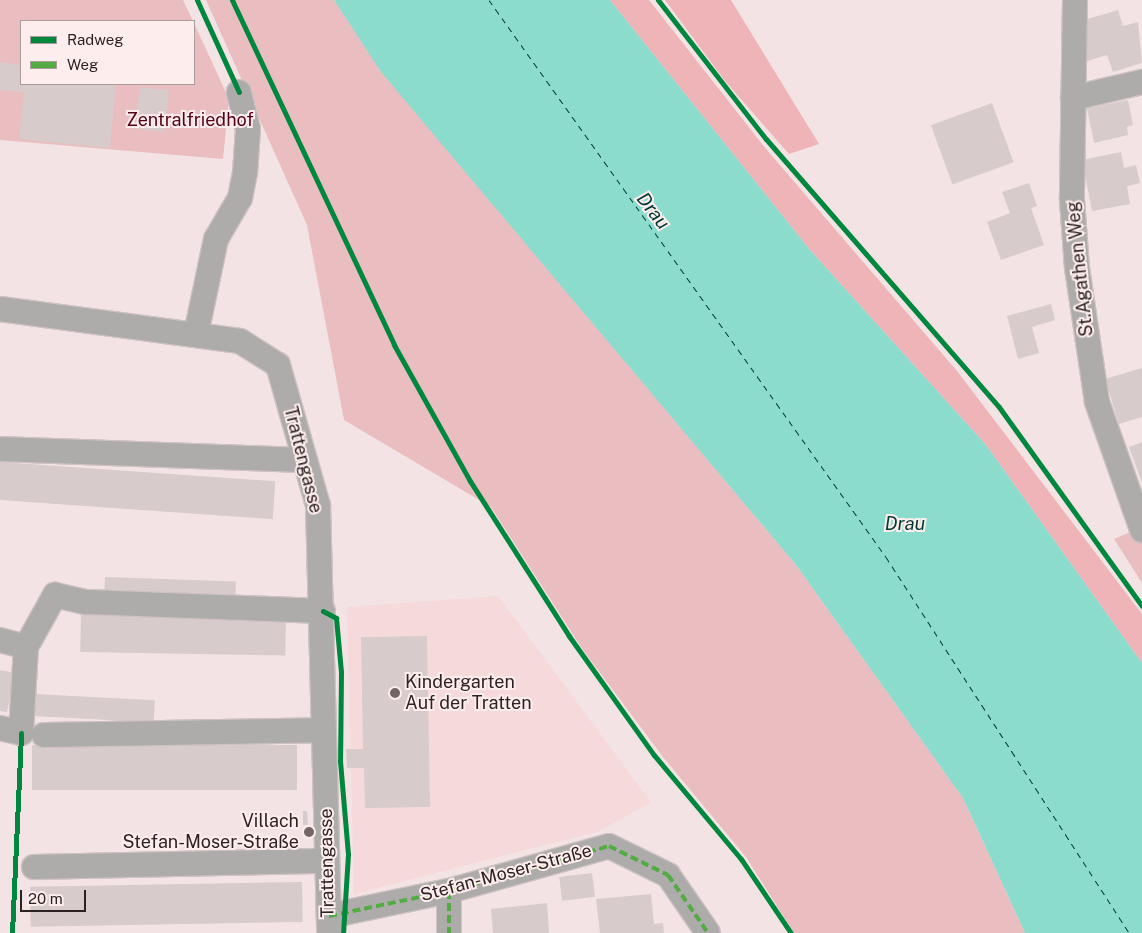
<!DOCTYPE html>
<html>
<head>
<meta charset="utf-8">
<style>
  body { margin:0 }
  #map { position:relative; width:1142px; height:933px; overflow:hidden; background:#f3e3e4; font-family:"Public Sans",sans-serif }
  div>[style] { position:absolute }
  .built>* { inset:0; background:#f6dadb }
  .green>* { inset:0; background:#eabec0 }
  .forest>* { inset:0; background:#eeb4b8 }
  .water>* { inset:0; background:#8cdcce }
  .ferry>* { height:1px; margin-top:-0.5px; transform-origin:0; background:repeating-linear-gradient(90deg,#003a32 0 6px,transparent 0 11px) }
  .building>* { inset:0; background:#d7cbcb; transform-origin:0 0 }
  .roads { filter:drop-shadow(1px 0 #cec2c2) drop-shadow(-1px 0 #cec2c2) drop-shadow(0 1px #cec2c2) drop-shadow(0 -1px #cec2c2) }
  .minor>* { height:24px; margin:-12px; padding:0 12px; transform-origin:12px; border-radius:12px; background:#adacab }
  .quiet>* { height:4px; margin-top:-2px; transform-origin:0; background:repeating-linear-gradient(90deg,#54aa43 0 8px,transparent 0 12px) }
  .cycleway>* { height:5px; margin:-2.5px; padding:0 2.5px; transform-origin:2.5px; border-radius:2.5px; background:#00873e }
  .dots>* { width:14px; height:14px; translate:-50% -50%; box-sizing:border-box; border:2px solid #feeded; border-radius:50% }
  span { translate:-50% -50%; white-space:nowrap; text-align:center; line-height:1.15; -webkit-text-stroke:4px #feeded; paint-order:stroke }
  .park-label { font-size:18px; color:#550017 }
  .street-label { font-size:18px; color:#2d2223 }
  .poi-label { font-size:18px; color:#2d2223 }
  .left { translate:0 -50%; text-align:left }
  .right { translate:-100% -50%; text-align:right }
  .water-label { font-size:19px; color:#003a32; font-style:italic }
  .legend { position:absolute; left:20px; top:20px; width:175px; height:65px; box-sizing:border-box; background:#feeded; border:1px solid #aa9c9c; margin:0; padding:6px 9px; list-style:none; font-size:15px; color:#2d2223 }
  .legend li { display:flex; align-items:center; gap:10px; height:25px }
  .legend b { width:25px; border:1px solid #aa9c9c }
  .scale { position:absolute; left:20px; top:890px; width:66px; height:22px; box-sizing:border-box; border:2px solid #2d2223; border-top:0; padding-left:6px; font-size:15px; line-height:18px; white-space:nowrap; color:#2d2223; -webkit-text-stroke:4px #feeded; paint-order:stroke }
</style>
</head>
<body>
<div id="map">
  <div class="built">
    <div style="clip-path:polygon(498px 596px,651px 802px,600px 831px,354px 894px,347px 607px)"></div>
  </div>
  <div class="green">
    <div style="clip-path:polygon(0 0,183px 0,193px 21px,21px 21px,21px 84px,194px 84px,194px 23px,229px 99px,223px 159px,0 140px)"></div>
    <div style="clip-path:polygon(206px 0,334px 0,382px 72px,796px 565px,963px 798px,1025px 933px,794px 933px,746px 857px,663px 757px,583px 650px,491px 507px,344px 420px,307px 225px)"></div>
    <div style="clip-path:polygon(1135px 530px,1142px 542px,1142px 583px,1114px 539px)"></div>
  </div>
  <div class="forest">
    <div style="clip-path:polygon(610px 0,649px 0,766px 149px,957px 371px,1142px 614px,1142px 663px,986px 445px,810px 250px)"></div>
    <div style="clip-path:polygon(665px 0,731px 0,819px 144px,789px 154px,725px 81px)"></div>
  </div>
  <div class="water">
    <div style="clip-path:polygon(334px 0,610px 0,810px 250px,986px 445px,1142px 663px,1142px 933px,1025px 933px,963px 798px,796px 565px,381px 72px)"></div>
  </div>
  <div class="ferry">
    <div style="left:489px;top:0;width:684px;rotate:54.52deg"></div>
    <div style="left:886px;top:557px;width:448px;rotate:57.1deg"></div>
  </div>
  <div class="building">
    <div style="clip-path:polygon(1118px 10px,1123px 26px,1138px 22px,1142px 63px,1113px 72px,1107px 55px,1087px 61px,1077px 30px,1081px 21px)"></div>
    <div style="clip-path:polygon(0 62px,21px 65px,21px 84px,116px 84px,110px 148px,19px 139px,24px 92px,0 90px)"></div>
    <div style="left:140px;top:87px;width:29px;height:42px;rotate:6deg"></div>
    <div style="clip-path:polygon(1128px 100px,1133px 125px,1127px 127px,1128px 135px,1094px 143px,1087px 108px)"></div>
    <div style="left:992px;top:103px;width:63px;height:65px;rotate:70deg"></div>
    <div style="clip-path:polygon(1121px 152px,1124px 168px,1136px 165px,1140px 183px,1127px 186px,1130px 204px,1092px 211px,1082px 160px)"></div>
    <div style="clip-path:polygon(1029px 183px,1037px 206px,1031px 208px,1044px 245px,1001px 260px,987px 222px,1010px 213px,1002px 192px)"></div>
    <div style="clip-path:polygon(1051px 304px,1055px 320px,1032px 327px,1039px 353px,1018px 359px,1007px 316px)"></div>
    <div style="clip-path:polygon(1142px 368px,1142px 417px,1119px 424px,1105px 379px)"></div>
    <div style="clip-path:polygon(1142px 442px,1142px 483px,1129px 447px)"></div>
    <div style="left:0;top:462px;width:276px;height:38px;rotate:4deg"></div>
    <div style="left:105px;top:577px;width:131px;height:17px;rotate:2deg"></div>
    <div style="left:81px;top:613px;width:205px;height:39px;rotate:1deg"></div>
    <div style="clip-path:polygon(427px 636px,430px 807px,365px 808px,364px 768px,347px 768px,346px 749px,363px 749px,361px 637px)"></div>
    <div style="clip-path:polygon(0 670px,15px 673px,7px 712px,0 711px)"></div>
    <div style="left:34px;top:694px;width:121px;height:22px;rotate:3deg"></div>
    <div style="left:297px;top:745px;width:45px;height:265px;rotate:90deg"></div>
    <div style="clip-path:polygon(303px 811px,307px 811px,308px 825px,303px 825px)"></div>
    <div style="left:592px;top:873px;width:24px;height:33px;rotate:83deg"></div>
    <div style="left:302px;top:882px;width:40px;height:272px;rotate:89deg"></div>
    <div style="clip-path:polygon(651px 894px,654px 924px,663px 923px,664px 933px,600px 933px,596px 899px)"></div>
    <div style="clip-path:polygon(547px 903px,549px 933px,493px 933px,491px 909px)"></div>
  </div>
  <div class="roads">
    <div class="minor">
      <div style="left:1075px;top:0;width:200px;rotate:90.9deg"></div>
      <div style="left:1072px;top:200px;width:68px;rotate:85.8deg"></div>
      <div style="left:1077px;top:268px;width:135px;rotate:81.5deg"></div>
      <div style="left:1097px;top:402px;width:136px;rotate:70.6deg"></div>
      <div style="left:1073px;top:98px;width:71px;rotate:-13.1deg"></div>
      <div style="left:0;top:309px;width:242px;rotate:7.6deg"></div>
      <div style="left:240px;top:341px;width:45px;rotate:32.3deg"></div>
      <div style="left:278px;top:365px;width:146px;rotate:74.1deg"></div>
      <div style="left:318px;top:505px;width:428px;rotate:88.5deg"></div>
      <div style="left:196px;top:334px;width:97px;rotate:-78.1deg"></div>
      <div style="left:216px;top:239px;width:48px;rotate:-59.7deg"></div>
      <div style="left:240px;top:198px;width:25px;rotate:-79deg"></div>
      <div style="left:245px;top:173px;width:44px;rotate:-86.1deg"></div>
      <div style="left:248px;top:129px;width:38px;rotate:-104deg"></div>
      <div style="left:0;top:449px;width:305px;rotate:2.1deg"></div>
      <div style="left:0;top:640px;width:27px;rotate:15deg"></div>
      <div style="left:0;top:728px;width:22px;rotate:13deg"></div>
      <div style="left:21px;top:733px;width:86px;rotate:-86.7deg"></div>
      <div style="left:26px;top:647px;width:60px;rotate:-60.9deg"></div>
      <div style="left:55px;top:595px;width:32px;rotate:13deg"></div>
      <div style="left:86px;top:602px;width:237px;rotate:2.2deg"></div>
      <div style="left:44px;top:735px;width:280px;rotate:-1deg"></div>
      <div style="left:34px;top:867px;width:293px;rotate:-1.2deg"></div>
      <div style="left:449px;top:891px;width:42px;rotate:90deg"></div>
      <div style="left:329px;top:916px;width:123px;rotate:-11.8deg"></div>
      <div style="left:449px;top:891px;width:166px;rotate:-15.7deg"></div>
      <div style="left:609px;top:846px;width:66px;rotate:26.2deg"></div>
      <div style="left:668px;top:875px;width:70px;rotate:55.4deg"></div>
    </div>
  </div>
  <div class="quiet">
    <div style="left:449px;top:891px;width:42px;rotate:90deg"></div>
    <div style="left:329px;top:916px;width:123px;rotate:-11.8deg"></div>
    <div style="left:449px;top:891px;width:166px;rotate:-15.7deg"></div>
    <div style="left:609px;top:846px;width:66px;rotate:26.2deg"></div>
    <div style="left:668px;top:875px;width:70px;rotate:55.4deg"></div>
  </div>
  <div class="cycleway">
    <div style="left:197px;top:0;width:101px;rotate:65.5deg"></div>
    <div style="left:232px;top:0;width:381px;rotate:64.8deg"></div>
    <div style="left:394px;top:345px;width:156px;rotate:60.8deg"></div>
    <div style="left:470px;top:481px;width:184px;rotate:57.4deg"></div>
    <div style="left:569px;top:636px;width:146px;rotate:54.5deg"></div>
    <div style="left:654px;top:755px;width:136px;rotate:50.1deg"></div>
    <div style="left:741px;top:859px;width:89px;rotate:56deg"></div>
    <div style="left:658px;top:0;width:176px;rotate:52.2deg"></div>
    <div style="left:766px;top:139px;width:355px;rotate:49deg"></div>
    <div style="left:999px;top:407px;width:245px;rotate:54.3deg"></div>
    <div style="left:323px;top:611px;width:15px;rotate:28deg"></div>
    <div style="left:336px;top:618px;width:54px;rotate:84.7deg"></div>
    <div style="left:341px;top:672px;width:89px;rotate:90.6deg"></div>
    <div style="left:340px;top:761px;width:93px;rotate:85.1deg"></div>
    <div style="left:348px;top:854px;width:79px;rotate:93.6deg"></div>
    <div style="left:12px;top:933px;width:200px;rotate:-87.4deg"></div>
  </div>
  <div class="dots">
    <div style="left:395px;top:693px;background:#726667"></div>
    <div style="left:309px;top:832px;background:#726667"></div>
  </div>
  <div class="park-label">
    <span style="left:190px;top:120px">Zentralfriedhof</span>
  </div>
  <div class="street-label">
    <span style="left:1080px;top:269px;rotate:-96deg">St.Agathen Weg</span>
    <span style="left:303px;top:460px;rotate:76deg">Trattengasse</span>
    <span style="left:327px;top:863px;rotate:-91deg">Trattengasse</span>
    <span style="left:506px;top:873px;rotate:-15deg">Stefan-Moser-Straße</span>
  </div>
  <div class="poi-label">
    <span class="left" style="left:405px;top:693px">Kindergarten<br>Auf der Tratten</span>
    <span class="right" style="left:299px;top:832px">Villach<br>Stefan-Moser-Straße</span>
  </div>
  <div class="water-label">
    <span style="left:653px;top:211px;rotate:52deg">Drau</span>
    <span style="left:905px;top:524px">Drau</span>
  </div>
  <ul class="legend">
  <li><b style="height:6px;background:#00873e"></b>Radweg</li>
  <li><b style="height:6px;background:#54aa43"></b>Weg</li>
  </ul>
  <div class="scale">20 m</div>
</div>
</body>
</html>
